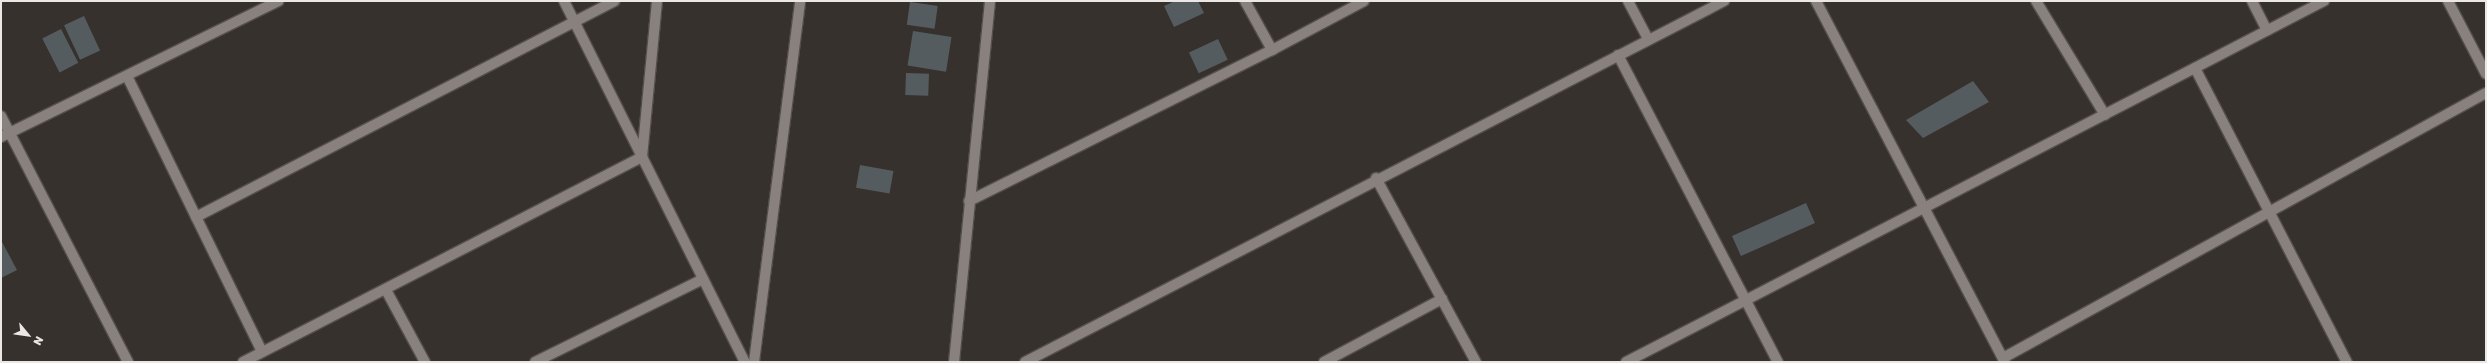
<!DOCTYPE html>
<html>
<head>
<meta charset="utf-8">
<style>
  body { margin:0 }
  #map { position:relative; width:2487px; height:363px; overflow:hidden; background:#37312d; font-family:"Golos Text",sans-serif }
  div>[style] { position:absolute }
  .building>* { inset:0; background:#555c60; transform-origin:0 0 }
  .roads { filter:drop-shadow(1px 0 #534f4b) drop-shadow(-1px 0 #534f4b) drop-shadow(0 1px #534f4b) drop-shadow(0 -1px #534f4b) }
  .minor>* { height:10px; margin:-5px; padding:0 5px; transform-origin:5px; border-radius:5px; background:#88817d }
  span { translate:-50% -50%; white-space:nowrap; text-align:center; line-height:1.15; -webkit-text-stroke:4px #37312d; paint-order:stroke }
  .frame { position:absolute; inset:0; border:2px solid #ebe7e4; pointer-events:none }
  .north { position:absolute; left:8px; top:315px; width:40px; height:40px; -webkit-text-stroke:3px #37312d; paint-order:stroke; rotate:119deg; font-size:11px; font-weight:700; line-height:16px; text-align:center; color:#ebe7e4 }
  .north::after { content:''; display:block; margin:auto; width:14px; height:18px; background:#ebe7e4; clip-path:polygon(50% 0,100% 100%,50% 72%,0 100%) }
</style>
</head>
<body>
<div id="map">
  <div class="building">
    <div style="clip-path:polygon(1175px 1px,1198px 1px,1204px 13px,1174px 27px,1164px 6px)"></div>
    <div style="left:910px;top:2px;width:28px;height:23px;rotate:8deg"></div>
    <div style="left:84px;top:16px;width:38px;height:22px;rotate:65deg"></div>
    <div style="left:61px;top:29px;width:38px;height:21px;rotate:63deg"></div>
    <div style="left:913px;top:31px;width:39px;height:35px;rotate:9deg"></div>
    <div style="left:1218px;top:39px;width:23px;height:32px;rotate:65deg"></div>
    <div style="left:906px;top:73px;width:23px;height:22px;rotate:2deg"></div>
    <div style="clip-path:polygon(1973px 81px,1989px 102px,1923px 138px,1906px 120px)"></div>
    <div style="left:860px;top:165px;width:34px;height:23px;rotate:10deg"></div>
    <div style="left:1806px;top:203px;width:22px;height:81px;rotate:66deg"></div>
    <div style="clip-path:polygon(1px 240px,17px 270px,1px 278px)"></div>
  </div>
  <div class="roads">
    <div class="minor">
      <div style="left:564px;top:1px;width:404px;rotate:63.4deg"></div>
      <div style="left:1245px;top:1px;width:56px;rotate:61.1deg"></div>
      <div style="left:1628px;top:1px;width:43px;rotate:62.2deg"></div>
      <div style="left:1816px;top:1px;width:407px;rotate:62.4deg"></div>
      <div style="left:2036px;top:1px;width:133px;rotate:58.8deg"></div>
      <div style="left:2252px;top:1px;width:33px;rotate:63deg"></div>
      <div style="left:2448px;top:1px;width:82px;rotate:62.5deg"></div>
      <div style="left:1618px;top:55px;width:346px;rotate:62.5deg"></div>
      <div style="left:2195px;top:68px;width:331px;rotate:62.7deg"></div>
      <div style="left:127px;top:76px;width:307px;rotate:63.9deg"></div>
      <div style="left:1px;top:116px;width:277px;rotate:62.7deg"></div>
      <div style="left:1px;top:137px;width:309px;rotate:-26.1deg"></div>
      <div style="left:1376px;top:178px;width:209px;rotate:61.5deg"></div>
      <div style="left:969px;top:201px;width:339px;rotate:-26.5deg"></div>
      <div style="left:1272px;top:50px;width:104px;rotate:-28deg"></div>
      <div style="left:196px;top:217px;width:471px;rotate:-27.3deg"></div>
      <div style="left:386px;top:290px;width:82px;rotate:61.6deg"></div>
      <div style="left:2003px;top:358px;width:551px;rotate:-28.75deg"></div>
      <div style="left:243px;top:362px;width:449px;rotate:-27.2deg"></div>
      <div style="left:642px;top:157px;width:157px;rotate:-84.5deg"></div>
      <div style="left:535px;top:362px;width:187px;rotate:-26.3deg"></div>
      <div style="left:754px;top:362px;width:364px;rotate:-82.7deg"></div>
      <div style="left:954px;top:362px;width:363px;rotate:-84.3deg"></div>
      <div style="left:1025px;top:362px;width:787px;rotate:-27.31deg"></div>
      <div style="left:1324px;top:362px;width:134px;rotate:-28.1deg"></div>
      <div style="left:1626px;top:362px;width:786px;rotate:-27.35deg"></div>
    </div>
  </div>
  <div class="frame"></div>
  <div class="north">N</div>
</div>
</body>
</html>
